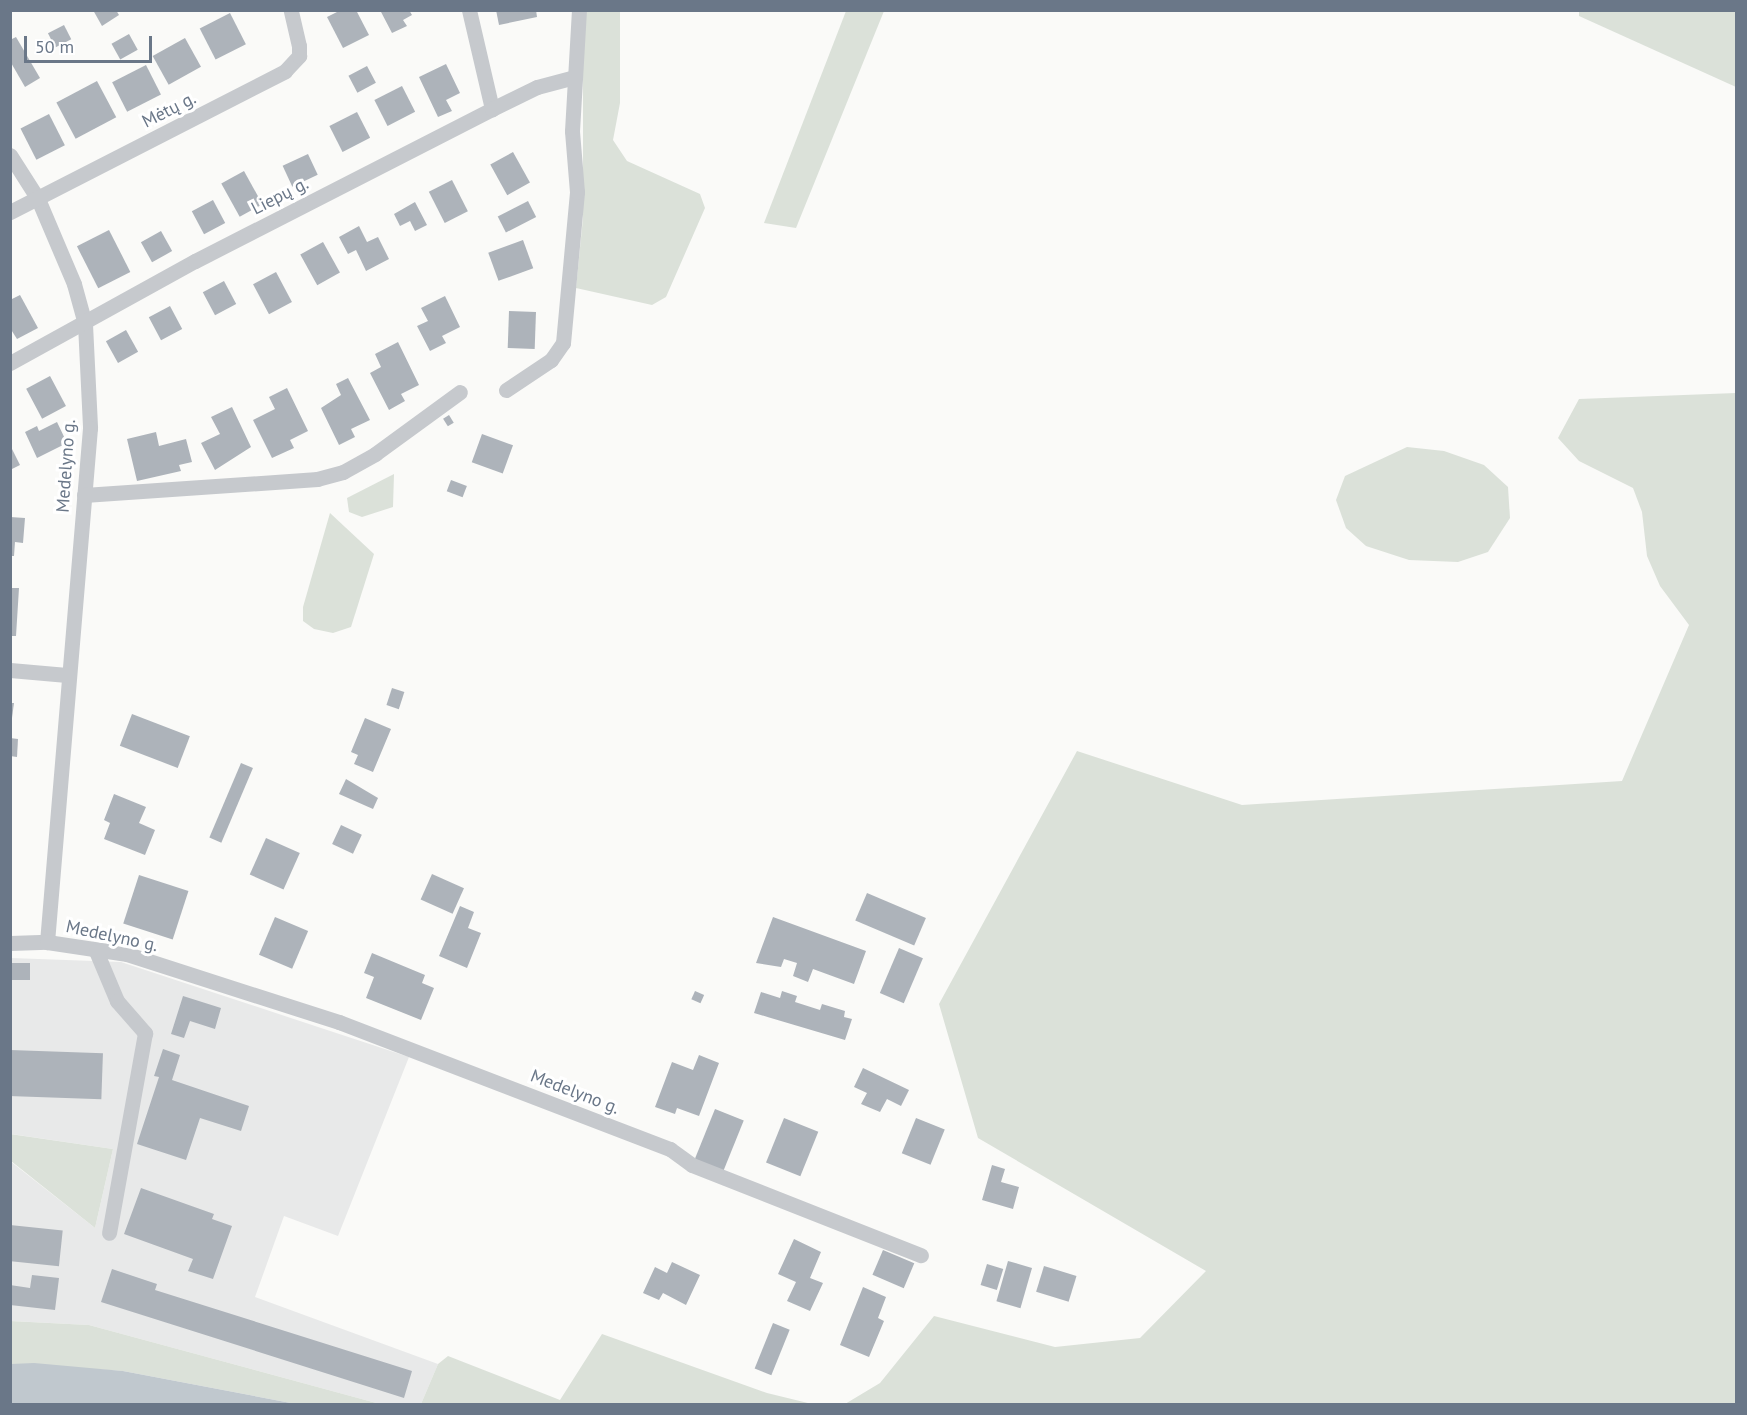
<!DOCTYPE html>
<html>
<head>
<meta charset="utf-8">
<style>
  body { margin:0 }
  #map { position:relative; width:1747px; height:1415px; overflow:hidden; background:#fafaf8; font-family:"PT Sans",sans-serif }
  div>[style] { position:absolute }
  .built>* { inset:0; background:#e8e9e9 }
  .green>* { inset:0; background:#dbe1d9 }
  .water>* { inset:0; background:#c0c8ce }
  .building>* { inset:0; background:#adb3ba; transform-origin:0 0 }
  .minor>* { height:15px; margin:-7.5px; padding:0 7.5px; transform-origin:7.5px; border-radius:7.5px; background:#c6c9cd }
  span { translate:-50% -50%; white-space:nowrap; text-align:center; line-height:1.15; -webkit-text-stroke:6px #fff; paint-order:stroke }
  .street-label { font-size:18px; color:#6a7788 }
  .frame { position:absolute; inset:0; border:12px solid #6a7788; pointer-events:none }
  .scale { position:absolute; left:24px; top:36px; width:128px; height:27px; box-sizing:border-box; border:3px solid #6a7788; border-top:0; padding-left:8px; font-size:18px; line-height:21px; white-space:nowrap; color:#6a7788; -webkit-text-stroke:4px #fff; paint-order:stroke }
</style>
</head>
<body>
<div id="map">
  <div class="built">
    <div style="clip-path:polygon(11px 958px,121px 962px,409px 1057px,338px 1236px,284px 1216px,255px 1297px,438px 1364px,421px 1404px,380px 1404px,89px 1325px,11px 1321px,10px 1161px,95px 1228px,113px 1149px,11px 1134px)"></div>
  </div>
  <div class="green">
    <div style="clip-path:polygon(583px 11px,620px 11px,620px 103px,613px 140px,627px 161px,700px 194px,705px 208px,666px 297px,652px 305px,576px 288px,583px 218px)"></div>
    <div style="clip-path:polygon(846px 11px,884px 11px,796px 228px,764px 223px)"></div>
    <div style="clip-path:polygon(1579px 11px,1736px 11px,1736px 87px,1579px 16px)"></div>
    <div style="clip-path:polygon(1736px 393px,1736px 1404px,845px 1404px,880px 1383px,934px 1316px,1055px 1347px,1140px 1338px,1206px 1271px,978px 1138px,939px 1004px,1077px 751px,1242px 805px,1622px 781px,1689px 625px,1660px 586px,1647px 556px,1642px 512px,1633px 488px,1579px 461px,1558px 438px,1579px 399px)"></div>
    <div style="clip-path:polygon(1407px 447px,1444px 451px,1484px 465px,1508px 487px,1510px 518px,1488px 552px,1458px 562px,1409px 560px,1366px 546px,1346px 528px,1336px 500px,1345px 476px)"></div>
    <div style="clip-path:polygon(394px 474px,393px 507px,362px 517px,349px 512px,347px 498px)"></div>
    <div style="clip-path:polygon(330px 513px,374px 554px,351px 627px,333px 633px,314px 629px,303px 621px,303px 607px)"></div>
    <div style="clip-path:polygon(10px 1134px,113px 1149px,95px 1228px,11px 1161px)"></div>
    <div style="clip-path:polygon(10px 1321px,89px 1325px,380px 1404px,296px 1404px,123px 1371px,11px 1364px)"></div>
    <div style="clip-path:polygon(602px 1334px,767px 1393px,812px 1404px,421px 1404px,438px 1364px,448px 1356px,560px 1400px)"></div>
  </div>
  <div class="water">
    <div style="clip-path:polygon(34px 1363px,123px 1371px,296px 1404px,11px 1404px,11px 1364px)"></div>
  </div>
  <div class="building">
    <div style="clip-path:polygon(93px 10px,116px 10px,119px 15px,102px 26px)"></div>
    <div style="clip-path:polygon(341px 10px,356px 10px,369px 35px,343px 48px,327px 17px)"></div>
    <div style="clip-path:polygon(380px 10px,409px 10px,412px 15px,403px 20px,407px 26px,392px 33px)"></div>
    <div style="clip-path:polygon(496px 10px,536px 10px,537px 17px,499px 25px)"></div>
    <div style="left:230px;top:13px;width:35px;height:34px;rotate:63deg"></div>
    <div style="left:64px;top:25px;width:16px;height:18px;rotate:63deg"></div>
    <div style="left:129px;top:34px;width:18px;height:20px;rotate:61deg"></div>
    <div style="clip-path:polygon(16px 37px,40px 78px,25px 87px,10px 61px,10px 40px)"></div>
    <div style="left:185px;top:38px;width:33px;height:37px;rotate:61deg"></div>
    <div style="clip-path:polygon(446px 64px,460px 93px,446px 100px,452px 111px,438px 117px,419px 77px)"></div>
    <div style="left:146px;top:65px;width:33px;height:38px;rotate:63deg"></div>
    <div style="left:367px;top:66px;width:19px;height:21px;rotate:62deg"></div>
    <div style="left:97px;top:81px;width:41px;height:46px;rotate:62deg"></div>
    <div style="left:402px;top:86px;width:29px;height:31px;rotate:63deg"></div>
    <div style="left:357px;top:112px;width:29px;height:31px;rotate:63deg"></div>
    <div style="left:49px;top:114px;width:35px;height:32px;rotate:63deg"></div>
    <div style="left:513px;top:152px;width:35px;height:26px;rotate:61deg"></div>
    <div style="left:308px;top:154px;width:23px;height:28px;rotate:65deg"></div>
    <div style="left:244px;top:171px;width:38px;height:26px;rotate:61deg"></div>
    <div style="left:452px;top:180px;width:35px;height:26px;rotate:63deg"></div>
    <div style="left:213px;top:200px;width:26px;height:24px;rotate:62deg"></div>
    <div style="left:528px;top:201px;width:18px;height:34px;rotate:63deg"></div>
    <div style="clip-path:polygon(415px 202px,427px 225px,415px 231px,410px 221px,400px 226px,394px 214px)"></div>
    <div style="clip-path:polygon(359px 226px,367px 242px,378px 237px,389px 259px,366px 271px,356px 250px,348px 254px,339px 237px)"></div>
    <div style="left:109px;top:230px;width:47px;height:36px;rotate:63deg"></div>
    <div style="left:161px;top:231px;width:23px;height:23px;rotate:61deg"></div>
    <div style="left:523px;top:240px;width:30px;height:37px;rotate:70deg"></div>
    <div style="left:323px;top:242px;width:35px;height:26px;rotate:61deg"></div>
    <div style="left:276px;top:272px;width:34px;height:26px;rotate:62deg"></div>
    <div style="left:224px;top:281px;width:26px;height:24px;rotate:62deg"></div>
    <div style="clip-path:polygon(20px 295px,38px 328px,17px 339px,10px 328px,10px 300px)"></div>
    <div style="clip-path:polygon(445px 296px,460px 327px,442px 336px,446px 343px,430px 351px,417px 326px,428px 321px,421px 308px)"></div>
    <div style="left:170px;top:306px;width:26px;height:24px;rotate:62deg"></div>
    <div style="left:509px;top:311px;width:27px;height:37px;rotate:2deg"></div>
    <div style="left:126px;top:330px;width:25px;height:23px;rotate:61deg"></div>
    <div style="clip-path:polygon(398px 342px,419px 385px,401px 394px,405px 401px,389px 410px,370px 373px,381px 367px,375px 354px)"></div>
    <div style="left:50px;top:376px;width:34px;height:27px;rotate:62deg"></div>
    <div style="clip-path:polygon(348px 378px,370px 420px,351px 429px,355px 437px,339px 445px,321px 408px,341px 395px,336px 384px)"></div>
    <div style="clip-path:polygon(287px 388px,308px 431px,290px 440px,294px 448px,272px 458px,253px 420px,275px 409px,269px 397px)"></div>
    <div style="clip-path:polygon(232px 407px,251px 447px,215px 470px,201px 443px,220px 434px,211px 417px)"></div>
    <div style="left:449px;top:415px;width:9px;height:7px;rotate:58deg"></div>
    <div style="clip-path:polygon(57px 422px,67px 443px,37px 458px,25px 432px,37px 426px,39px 431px)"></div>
    <div style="clip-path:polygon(156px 432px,159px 446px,186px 439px,192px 462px,179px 465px,181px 471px,137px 481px,127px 439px)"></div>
    <div style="left:482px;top:434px;width:33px;height:30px;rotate:20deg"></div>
    <div style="clip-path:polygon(10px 445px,20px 465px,10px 470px)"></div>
    <div style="left:451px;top:480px;width:17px;height:12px;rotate:21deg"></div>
    <div style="clip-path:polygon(10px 517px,25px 518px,23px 543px,15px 542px,14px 556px,10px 556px)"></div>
    <div style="clip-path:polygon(10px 588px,19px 588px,16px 636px,10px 636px)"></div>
    <div style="left:392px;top:688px;width:13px;height:18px;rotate:18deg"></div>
    <div style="clip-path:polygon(10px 703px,14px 703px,12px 718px,10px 718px)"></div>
    <div style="left:132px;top:714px;width:62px;height:34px;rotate:21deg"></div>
    <div style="clip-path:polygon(365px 718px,391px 729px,373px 772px,354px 764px,358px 755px,351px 752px)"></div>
    <div style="clip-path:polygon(10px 738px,18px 739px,17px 757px,10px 756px)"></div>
    <div style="left:241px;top:763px;width:13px;height:81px;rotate:23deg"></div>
    <div style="clip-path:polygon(346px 779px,378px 798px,373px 809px,339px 794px)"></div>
    <div style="clip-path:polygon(114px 794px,146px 807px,139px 823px,155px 830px,145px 855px,104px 839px,110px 823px,104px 820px)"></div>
    <div style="left:341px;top:825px;width:23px;height:21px;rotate:25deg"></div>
    <div style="left:266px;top:838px;width:37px;height:40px;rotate:24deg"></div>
    <div style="left:432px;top:874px;width:35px;height:28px;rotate:24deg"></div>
    <div style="left:139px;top:875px;width:52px;height:51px;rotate:18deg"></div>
    <div style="left:867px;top:893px;width:64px;height:30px;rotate:23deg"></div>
    <div style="clip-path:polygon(460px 906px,474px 912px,468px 928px,481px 933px,467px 968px,439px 956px)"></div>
    <div style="left:275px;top:917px;width:36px;height:41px;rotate:23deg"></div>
    <div style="clip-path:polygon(773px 917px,866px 951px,854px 984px,813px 969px,808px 982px,793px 976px,797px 963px,784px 959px,781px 967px,756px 963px)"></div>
    <div style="left:899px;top:948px;width:26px;height:49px;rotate:23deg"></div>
    <div style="clip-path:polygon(372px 953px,425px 975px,422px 983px,434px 988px,421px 1020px,366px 998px,374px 977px,364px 973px)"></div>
    <div style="left:10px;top:963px;width:20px;height:17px"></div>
    <div style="left:695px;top:991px;width:10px;height:9px;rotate:24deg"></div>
    <div style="clip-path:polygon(782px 991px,797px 996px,795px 1002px,820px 1010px,822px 1004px,845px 1011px,844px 1017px,852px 1019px,845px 1040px,754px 1013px,761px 992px,780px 998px)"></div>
    <div style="clip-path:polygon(183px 996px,221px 1008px,215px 1029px,190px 1021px,184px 1038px,171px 1034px)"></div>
    <div style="clip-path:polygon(163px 1049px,180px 1055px,172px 1080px,249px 1106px,241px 1131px,200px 1118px,186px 1160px,137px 1144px,159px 1077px,154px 1076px)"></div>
    <div style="left:10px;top:1050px;width:93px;height:46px;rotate:2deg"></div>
    <div style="clip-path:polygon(699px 1055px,719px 1063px,699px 1116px,677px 1108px,675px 1114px,655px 1107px,672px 1062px,693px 1070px)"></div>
    <div style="clip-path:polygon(863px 1068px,909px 1090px,901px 1106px,887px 1099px,880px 1112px,861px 1104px,867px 1093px,854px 1087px)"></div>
    <div style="left:715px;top:1109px;width:31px;height:56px;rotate:22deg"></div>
    <div style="left:784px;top:1118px;width:37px;height:48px;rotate:22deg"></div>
    <div style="left:916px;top:1118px;width:31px;height:38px;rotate:22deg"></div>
    <div style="clip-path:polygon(992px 1165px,1005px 1169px,1001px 1182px,1019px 1187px,1013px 1209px,982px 1200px)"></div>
    <div style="clip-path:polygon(141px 1188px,214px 1214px,212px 1219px,232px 1226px,213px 1279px,188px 1271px,193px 1259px,124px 1234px)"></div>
    <div style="left:10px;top:1225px;width:53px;height:36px;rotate:6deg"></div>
    <div style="clip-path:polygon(794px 1239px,821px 1252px,810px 1278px,823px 1283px,810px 1311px,787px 1301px,796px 1282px,778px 1274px)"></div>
    <div style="left:883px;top:1250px;width:34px;height:27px;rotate:23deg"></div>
    <div style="left:1008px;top:1261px;width:25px;height:42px;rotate:16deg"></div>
    <div style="clip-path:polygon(672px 1262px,700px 1275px,686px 1305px,663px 1293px,659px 1300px,643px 1293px,655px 1267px,667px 1273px)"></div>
    <div style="left:987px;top:1264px;width:17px;height:22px;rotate:17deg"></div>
    <div style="left:1044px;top:1266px;width:34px;height:27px;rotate:17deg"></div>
    <div style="clip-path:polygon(112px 1269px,157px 1284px,155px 1290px,412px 1371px,404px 1398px,101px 1302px)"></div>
    <div style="clip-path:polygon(32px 1275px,59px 1278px,55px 1310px,10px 1305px,10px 1285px,30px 1288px)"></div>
    <div style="clip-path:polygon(863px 1287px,886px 1297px,878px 1318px,884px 1321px,869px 1357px,840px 1345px)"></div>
    <div style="left:773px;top:1323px;width:18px;height:49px;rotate:22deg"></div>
  </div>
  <div class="minor">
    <div style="left:469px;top:10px;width:102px;rotate:76.9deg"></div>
    <div style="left:10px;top:155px;width:52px;rotate:57.5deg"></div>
    <div style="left:38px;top:199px;width:92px;rotate:67deg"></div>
    <div style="left:74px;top:284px;width:41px;rotate:74.6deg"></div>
    <div style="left:85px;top:324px;width:104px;rotate:87.2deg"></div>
    <div style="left:90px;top:428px;width:516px;rotate:94.78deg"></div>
    <div style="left:10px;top:212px;width:309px;rotate:-27.1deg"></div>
    <div style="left:285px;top:71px;width:21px;rotate:-47deg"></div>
    <div style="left:299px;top:56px;width:10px;rotate:-90deg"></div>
    <div style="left:299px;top:46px;width:37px;rotate:-103deg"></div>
    <div style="left:10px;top:363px;width:211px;rotate:-28.9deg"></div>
    <div style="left:195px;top:261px;width:334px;rotate:-27.1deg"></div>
    <div style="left:492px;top:109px;width:50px;rotate:-26.1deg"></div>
    <div style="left:537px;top:87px;width:38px;rotate:-15deg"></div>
    <div style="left:506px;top:390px;width:54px;rotate:-33.7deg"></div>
    <div style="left:551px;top:360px;width:21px;rotate:-55deg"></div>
    <div style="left:563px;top:343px;width:152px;rotate:-84.7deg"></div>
    <div style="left:577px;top:192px;width:61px;rotate:-94.7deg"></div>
    <div style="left:572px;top:131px;width:121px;rotate:-86.7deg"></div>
    <div style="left:84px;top:495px;width:234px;rotate:-3.9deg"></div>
    <div style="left:317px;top:479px;width:27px;rotate:-15deg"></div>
    <div style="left:343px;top:472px;width:37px;rotate:-29deg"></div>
    <div style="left:375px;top:454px;width:105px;rotate:-36.1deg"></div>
    <div style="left:10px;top:670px;width:57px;rotate:5deg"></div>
    <div style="left:10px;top:943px;width:37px;rotate:-2deg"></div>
    <div style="left:47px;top:942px;width:81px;rotate:8.5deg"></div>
    <div style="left:127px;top:954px;width:223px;rotate:17.8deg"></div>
    <div style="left:339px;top:1022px;width:355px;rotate:21deg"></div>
    <div style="left:670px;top:1149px;width:27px;rotate:36deg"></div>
    <div style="left:692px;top:1165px;width:246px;rotate:21.5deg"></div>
    <div style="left:96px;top:951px;width:54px;rotate:67.2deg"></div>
    <div style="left:117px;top:1001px;width:43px;rotate:48.8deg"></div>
    <div style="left:145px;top:1033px;width:203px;rotate:100.2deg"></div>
  </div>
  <div class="street-label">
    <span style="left:169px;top:110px;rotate:-27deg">Mėtų g.</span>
    <span style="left:280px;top:196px;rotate:-27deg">Liepų g.</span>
    <span style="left:66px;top:466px;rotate:-86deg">Medelyno g.</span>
    <span style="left:112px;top:936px;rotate:12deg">Medelyno g.</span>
    <span style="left:575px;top:1092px;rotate:21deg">Medelyno g.</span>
  </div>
  <div class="frame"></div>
  <div class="scale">50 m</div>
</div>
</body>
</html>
